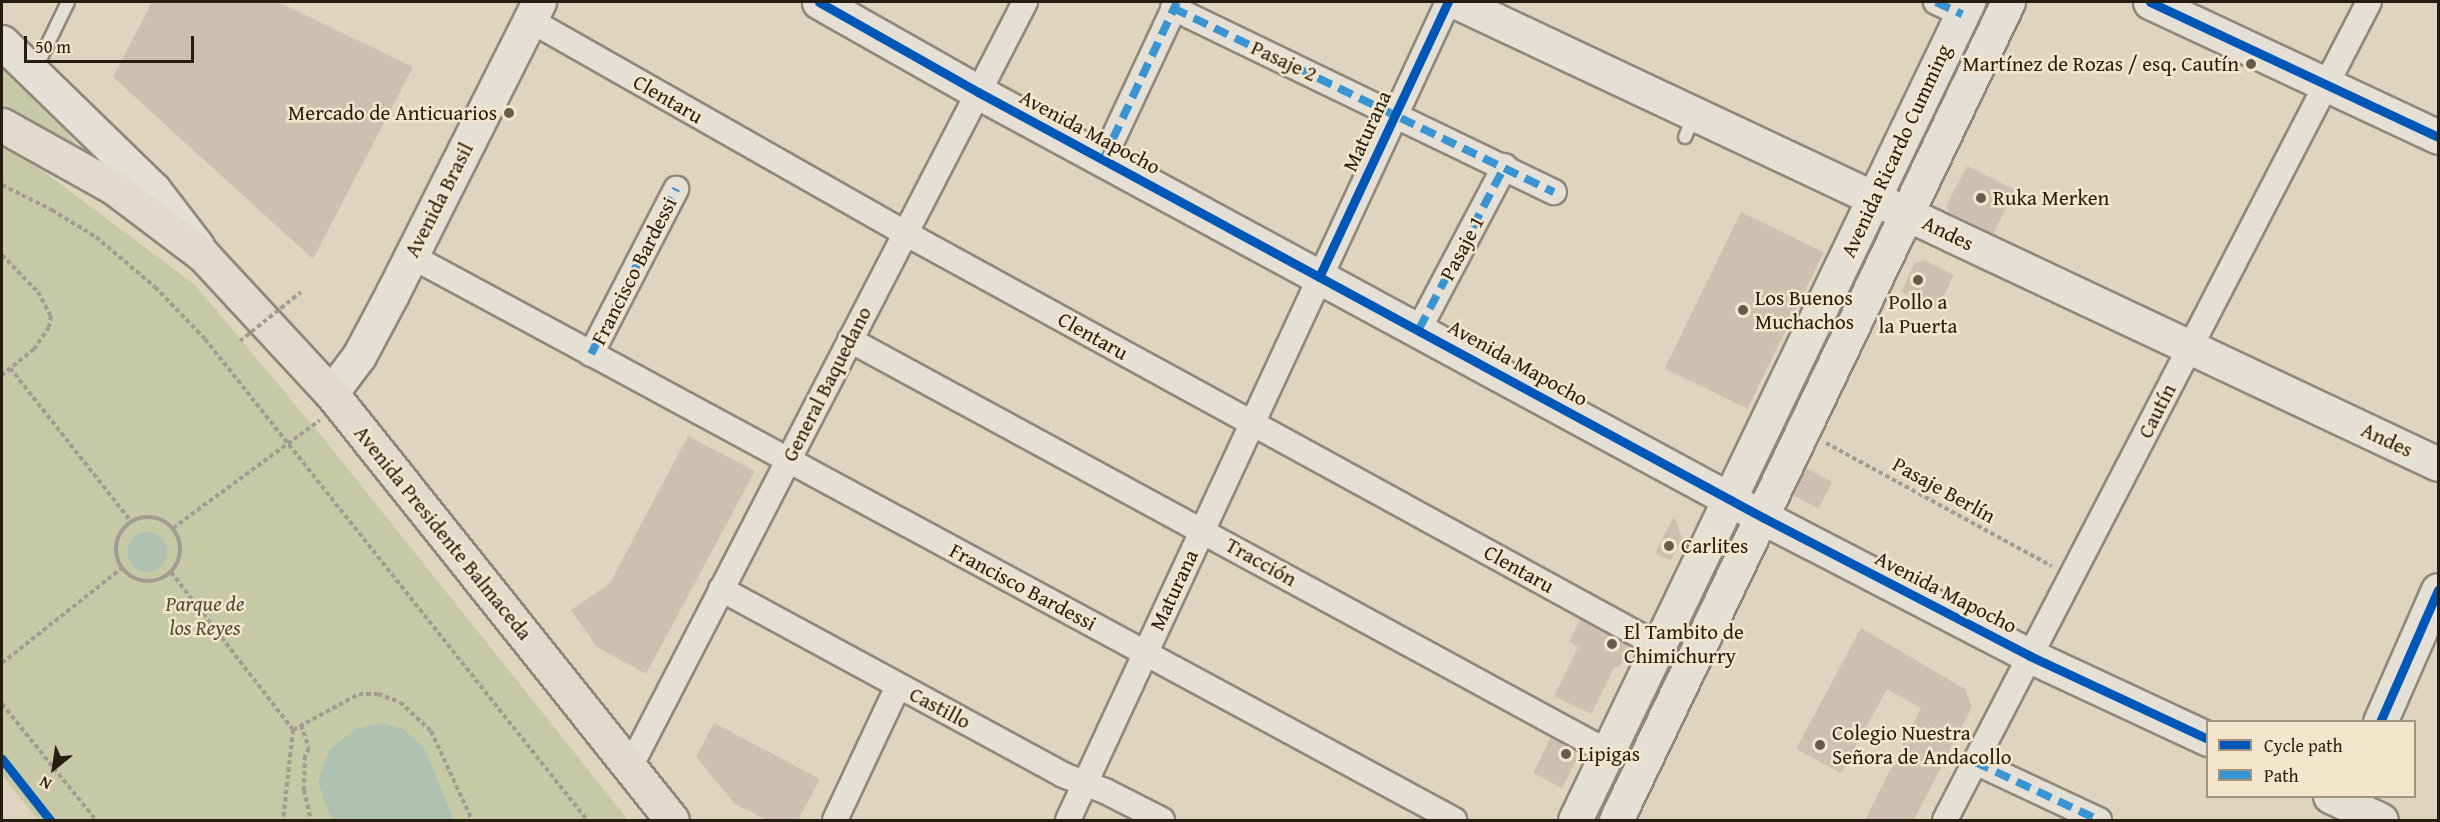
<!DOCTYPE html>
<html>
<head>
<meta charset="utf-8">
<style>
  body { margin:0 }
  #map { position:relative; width:2440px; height:822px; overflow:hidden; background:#dfd4be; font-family:"Gentium Book Plus",serif }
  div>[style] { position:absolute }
  .green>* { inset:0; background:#c6c9a5 }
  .water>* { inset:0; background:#aec2b2 }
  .round { border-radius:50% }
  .building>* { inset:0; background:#cfbfb1; transform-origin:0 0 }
  .path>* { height:4px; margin-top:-2px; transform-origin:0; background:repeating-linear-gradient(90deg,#a19c93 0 4.5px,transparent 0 7.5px) }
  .path>.ring { margin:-2px; padding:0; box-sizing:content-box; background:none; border:4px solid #a19c93; border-radius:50% }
  .roads { filter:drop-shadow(2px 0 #8f887a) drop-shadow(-2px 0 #8f887a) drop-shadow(0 2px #8f887a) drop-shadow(0 -2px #8f887a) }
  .lane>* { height:12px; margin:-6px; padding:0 6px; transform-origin:6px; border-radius:6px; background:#e5e0d5 }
  .street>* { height:24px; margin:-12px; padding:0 12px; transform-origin:12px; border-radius:12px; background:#e5e0d5 }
  .secondary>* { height:33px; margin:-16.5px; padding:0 16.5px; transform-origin:16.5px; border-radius:16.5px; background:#e5e0d5 }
  .primary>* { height:33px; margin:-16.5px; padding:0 16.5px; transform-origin:16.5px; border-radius:16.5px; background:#e1dbce }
  .path-bridge>* { height:4px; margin-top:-2px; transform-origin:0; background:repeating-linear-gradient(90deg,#a19c93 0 4.5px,transparent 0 7.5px) }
  .quiet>* { height:8px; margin-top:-4px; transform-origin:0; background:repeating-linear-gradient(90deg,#3b94d2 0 15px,transparent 0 23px) }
  .cycleway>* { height:9px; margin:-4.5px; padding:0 4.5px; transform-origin:4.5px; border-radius:4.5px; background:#0057b8 }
  .dots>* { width:16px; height:16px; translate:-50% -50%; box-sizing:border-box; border:3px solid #f3e6cc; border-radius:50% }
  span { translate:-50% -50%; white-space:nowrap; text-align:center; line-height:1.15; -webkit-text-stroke:5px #f3e6cc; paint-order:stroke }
  .street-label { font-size:21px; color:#261c0f }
  .poi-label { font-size:21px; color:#261c0f }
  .right { translate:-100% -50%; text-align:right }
  .left { translate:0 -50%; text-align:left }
  .park-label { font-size:21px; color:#504d36; font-style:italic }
  .frame { position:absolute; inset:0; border:3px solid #261c0f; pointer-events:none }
  .legend { position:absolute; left:2206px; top:720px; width:210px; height:78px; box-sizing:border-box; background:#f3e6cc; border:2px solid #a19580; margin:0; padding:8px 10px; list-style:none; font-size:18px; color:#261c0f }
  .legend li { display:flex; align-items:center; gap:12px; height:30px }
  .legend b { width:30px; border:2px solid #a19580 }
  .north { position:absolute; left:24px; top:738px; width:60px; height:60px; -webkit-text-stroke:4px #f3e6cc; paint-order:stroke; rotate:210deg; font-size:16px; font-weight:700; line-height:24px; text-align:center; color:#261c0f }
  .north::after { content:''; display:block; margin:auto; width:21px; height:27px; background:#261c0f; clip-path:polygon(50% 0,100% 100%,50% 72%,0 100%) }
  .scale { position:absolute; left:24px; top:36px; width:170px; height:27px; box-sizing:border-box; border:3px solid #261c0f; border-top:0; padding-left:8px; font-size:18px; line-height:21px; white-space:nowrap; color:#261c0f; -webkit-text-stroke:4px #f3e6cc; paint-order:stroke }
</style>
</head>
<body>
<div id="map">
  <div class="green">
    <div style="clip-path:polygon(2px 66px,65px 130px,78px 147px,2px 105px)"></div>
    <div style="clip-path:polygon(2px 147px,43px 171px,195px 285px,324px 439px,628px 820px,38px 820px,2px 775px)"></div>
  </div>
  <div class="water">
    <div class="round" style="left:127px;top:532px;width:40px;height:40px"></div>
    <div style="clip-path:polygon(381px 723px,403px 729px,424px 748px,454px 820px,334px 820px,330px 816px,318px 782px,329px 750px,355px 729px)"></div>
  </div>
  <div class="building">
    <div style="clip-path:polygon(152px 2px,278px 2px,413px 67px,313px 259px,113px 77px)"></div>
    <div style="clip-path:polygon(1967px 166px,2015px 190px,1993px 234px,1949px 213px,1946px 206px)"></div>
    <div style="left:1741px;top:212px;width:92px;height:174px;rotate:26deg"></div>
    <div style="clip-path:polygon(1924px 260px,1954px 275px,1937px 309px,1901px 292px,1914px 264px)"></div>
    <div style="clip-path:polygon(688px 436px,755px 471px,646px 674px,597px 647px,571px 610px,610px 583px)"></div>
    <div style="left:1806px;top:468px;width:30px;height:30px;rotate:28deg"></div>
    <div style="clip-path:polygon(1674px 516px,1682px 538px,1671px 561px,1655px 553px)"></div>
    <div style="clip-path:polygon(1580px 619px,1627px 645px,1628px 649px,1619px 668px,1615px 666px,1591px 714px,1554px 696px,1578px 647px,1569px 642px)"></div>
    <div style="clip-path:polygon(1861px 628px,1965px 689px,1972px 707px,1914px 820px,1865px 820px,1921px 708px,1887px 689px,1841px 773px,1796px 749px)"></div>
    <div style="clip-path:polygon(714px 723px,820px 779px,798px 820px,767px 820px,735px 804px,696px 757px)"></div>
    <div style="clip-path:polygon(1551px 737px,1576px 751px,1576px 761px,1562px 788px,1533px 773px)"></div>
  </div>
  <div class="path">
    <div style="left:2px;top:185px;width:56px;rotate:26.6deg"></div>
    <div style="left:52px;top:210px;width:52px;rotate:31.5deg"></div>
    <div style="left:96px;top:237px;width:77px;rotate:40.3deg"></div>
    <div style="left:155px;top:287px;width:72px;rotate:46.1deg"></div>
    <div style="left:205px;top:339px;width:614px;rotate:51.54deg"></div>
    <div style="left:2px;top:255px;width:52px;rotate:45.8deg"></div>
    <div style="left:38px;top:292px;width:27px;rotate:62deg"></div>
    <div style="left:51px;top:316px;width:11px;rotate:100deg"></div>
    <div style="left:49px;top:327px;width:27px;rotate:124deg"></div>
    <div style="left:34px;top:349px;width:41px;rotate:140.9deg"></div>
    <div style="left:10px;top:368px;width:195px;rotate:51.7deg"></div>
    <div style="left:1826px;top:443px;width:257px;rotate:28.6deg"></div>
    <div class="ring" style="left:116px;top:517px;width:60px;height:60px"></div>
    <div style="left:173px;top:528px;width:182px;rotate:-36.3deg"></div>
    <div style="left:171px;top:572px;width:200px;rotate:52.3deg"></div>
    <div style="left:293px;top:730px;width:91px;rotate:96.3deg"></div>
    <div style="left:2px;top:663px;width:153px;rotate:-38.4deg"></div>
    <div style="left:2px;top:704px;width:149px;rotate:51deg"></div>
    <div style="left:301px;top:725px;width:24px;rotate:71deg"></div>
    <div style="left:309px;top:748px;width:9px;rotate:117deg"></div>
    <div style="left:305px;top:756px;width:34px;rotate:92deg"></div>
    <div style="left:304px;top:790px;width:31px;rotate:77deg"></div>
    <div style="left:293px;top:730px;width:75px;rotate:-28.6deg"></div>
    <div style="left:359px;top:694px;width:19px"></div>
    <div style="left:378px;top:694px;width:23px;rotate:20deg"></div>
    <div style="left:400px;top:702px;width:42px;rotate:43.1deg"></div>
    <div style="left:431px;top:731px;width:98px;rotate:65.3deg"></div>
  </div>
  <div class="roads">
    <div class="lane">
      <div style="left:34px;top:72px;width:78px;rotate:-64.1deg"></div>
      <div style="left:1685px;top:137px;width:23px;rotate:-67deg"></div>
    </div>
    <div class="street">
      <div style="left:1936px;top:2px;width:29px;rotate:25deg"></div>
      <div style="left:1173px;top:8px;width:423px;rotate:25.8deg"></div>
      <div style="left:530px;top:20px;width:431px;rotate:29.6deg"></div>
      <div style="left:905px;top:233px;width:860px;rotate:28.71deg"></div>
      <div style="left:1103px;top:160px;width:174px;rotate:-64.9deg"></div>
      <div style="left:411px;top:256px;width:1186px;rotate:28.4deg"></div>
      <div style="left:1419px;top:329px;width:184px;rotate:-62.2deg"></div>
      <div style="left:850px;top:340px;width:863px;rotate:28.53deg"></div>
      <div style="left:591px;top:354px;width:186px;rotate:-62.7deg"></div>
      <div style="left:721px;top:589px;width:389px;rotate:28.5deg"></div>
      <div style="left:1063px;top:775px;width:45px;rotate:20.9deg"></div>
      <div style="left:1105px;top:791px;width:64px;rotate:27deg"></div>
      <div style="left:1975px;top:762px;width:137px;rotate:25.1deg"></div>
      <div style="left:630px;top:767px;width:861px;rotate:-62.69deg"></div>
      <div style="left:835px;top:820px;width:148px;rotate:-64.8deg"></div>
      <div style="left:1068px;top:820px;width:902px;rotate:-65.08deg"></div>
      <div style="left:1945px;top:820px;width:921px;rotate:-62.6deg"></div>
    </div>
    <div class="secondary">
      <div style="left:819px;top:2px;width:183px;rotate:29.5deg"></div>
      <div style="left:978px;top:92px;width:894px;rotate:28.46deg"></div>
      <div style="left:1764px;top:518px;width:300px;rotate:27.4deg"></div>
      <div style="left:2030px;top:656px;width:196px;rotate:25deg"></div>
      <div style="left:1457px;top:2px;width:1084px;rotate:25.22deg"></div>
      <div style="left:2150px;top:2px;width:318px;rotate:25.1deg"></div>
      <div style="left:2px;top:42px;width:212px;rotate:44.2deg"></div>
      <div style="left:154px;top:190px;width:71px;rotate:52.5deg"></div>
      <div style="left:331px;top:393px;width:46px;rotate:-52.9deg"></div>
      <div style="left:359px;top:356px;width:72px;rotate:-62deg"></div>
      <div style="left:393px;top:292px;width:325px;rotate:-63.3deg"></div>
      <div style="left:2380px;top:722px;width:144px;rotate:-66.3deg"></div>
      <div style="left:2330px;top:796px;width:56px;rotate:25.2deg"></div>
      <div style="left:1575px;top:820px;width:908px;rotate:-64.34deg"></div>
      <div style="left:1616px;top:820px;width:907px;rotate:-64.4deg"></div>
    </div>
    <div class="primary">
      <div style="left:2px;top:125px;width:127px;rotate:29.2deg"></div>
      <div style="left:113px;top:187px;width:113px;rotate:37.1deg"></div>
      <div style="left:203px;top:255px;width:188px;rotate:47.2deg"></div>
      <div style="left:331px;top:393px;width:546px;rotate:51.39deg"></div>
    </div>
  </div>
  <div class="path-bridge">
    <div style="left:240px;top:341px;width:78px;rotate:-38.8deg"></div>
  </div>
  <div class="quiet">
    <div style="left:1936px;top:2px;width:29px;rotate:25deg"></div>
    <div style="left:1173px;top:8px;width:423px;rotate:25.8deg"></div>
    <div style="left:1103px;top:160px;width:174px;rotate:-64.9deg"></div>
    <div style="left:1419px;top:329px;width:184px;rotate:-62.2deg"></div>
    <div style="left:591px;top:354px;width:186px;rotate:-62.7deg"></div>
    <div style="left:1975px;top:762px;width:137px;rotate:25.1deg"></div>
  </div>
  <div class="cycleway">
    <div style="left:819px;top:2px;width:183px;rotate:29.5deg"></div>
    <div style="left:978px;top:92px;width:894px;rotate:28.46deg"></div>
    <div style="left:1764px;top:518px;width:300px;rotate:27.4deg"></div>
    <div style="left:2030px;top:656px;width:196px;rotate:25deg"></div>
    <div style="left:2150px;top:2px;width:318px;rotate:25.1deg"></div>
    <div style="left:1319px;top:277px;width:304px;rotate:-64.9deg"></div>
    <div style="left:2380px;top:722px;width:144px;rotate:-66.3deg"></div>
    <div style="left:2px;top:759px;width:78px;rotate:51.8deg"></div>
  </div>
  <div class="dots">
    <div style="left:2251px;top:64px;background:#675c4c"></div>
    <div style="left:509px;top:113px;background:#675c4c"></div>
    <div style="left:1981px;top:198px;background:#675c4c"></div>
    <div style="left:1918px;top:280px;background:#675c4c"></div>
    <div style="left:1743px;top:310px;background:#675c4c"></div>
    <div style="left:1669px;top:546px;background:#675c4c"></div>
    <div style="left:1612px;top:644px;background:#675c4c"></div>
    <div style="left:1820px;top:745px;background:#675c4c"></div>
    <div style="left:1566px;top:754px;background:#675c4c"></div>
  </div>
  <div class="street-label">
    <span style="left:1284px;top:61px;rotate:25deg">Pasaje 2</span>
    <span style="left:668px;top:99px;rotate:30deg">Clentaru</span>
    <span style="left:1367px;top:131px;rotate:-65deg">Maturana</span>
    <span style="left:1090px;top:132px;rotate:28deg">Avenida Mapocho</span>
    <span style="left:1896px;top:151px;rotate:-65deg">Avenida Ricardo Cumming</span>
    <span style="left:439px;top:200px;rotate:-63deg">Avenida Brasil</span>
    <span style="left:1948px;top:233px;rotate:26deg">Andes</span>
    <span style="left:1462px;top:248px;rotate:-62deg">Pasaje 1</span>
    <span style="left:634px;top:271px;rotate:-63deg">Francisco Bardessi</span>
    <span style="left:1093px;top:336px;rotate:29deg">Clentaru</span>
    <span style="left:1518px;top:363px;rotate:29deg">Avenida Mapocho</span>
    <span style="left:827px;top:384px;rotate:-63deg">General Baquedano</span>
    <span style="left:2157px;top:411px;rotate:-63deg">Cautín</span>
    <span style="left:2387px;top:440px;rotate:25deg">Andes</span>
    <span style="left:1944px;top:490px;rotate:29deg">Pasaje Berlín</span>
    <span style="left:443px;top:533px;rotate:51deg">Avenida Presidente Balmaceda</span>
    <span style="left:1261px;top:562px;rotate:29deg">Tracción</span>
    <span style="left:1519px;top:569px;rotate:29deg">Clentaru</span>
    <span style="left:1023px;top:587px;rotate:28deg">Francisco Bardessi</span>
    <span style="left:1174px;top:590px;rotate:-65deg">Maturana</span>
    <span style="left:1946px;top:592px;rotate:27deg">Avenida Mapocho</span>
    <span style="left:940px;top:708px;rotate:28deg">Castillo</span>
  </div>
  <div class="poi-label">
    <span class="right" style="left:2239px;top:64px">Martínez de Rozas / esq. Cautín</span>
    <span class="right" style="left:497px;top:113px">Mercado de Anticuarios</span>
    <span class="left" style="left:1993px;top:198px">Ruka Merken</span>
    <span class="left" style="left:1755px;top:310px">Los Buenos<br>Muchachos</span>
    <span style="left:1918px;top:314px">Pollo a<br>la Puerta</span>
    <span class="left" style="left:1681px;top:546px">Carlites</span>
    <span class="left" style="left:1624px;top:644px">El Tambito de<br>Chimichurry</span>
    <span class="left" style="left:1832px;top:745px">Colegio Nuestra<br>Señora de Andacollo</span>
    <span class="left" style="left:1578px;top:754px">Lipigas</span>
  </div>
  <div class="park-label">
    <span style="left:205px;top:616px">Parque de<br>los Reyes</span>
  </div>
  <div class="frame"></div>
  <ul class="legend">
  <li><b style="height:8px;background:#0057b8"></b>Cycle path</li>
  <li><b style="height:8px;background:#3b94d2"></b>Path</li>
  </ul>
  <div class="north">N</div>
  <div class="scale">50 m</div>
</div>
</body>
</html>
